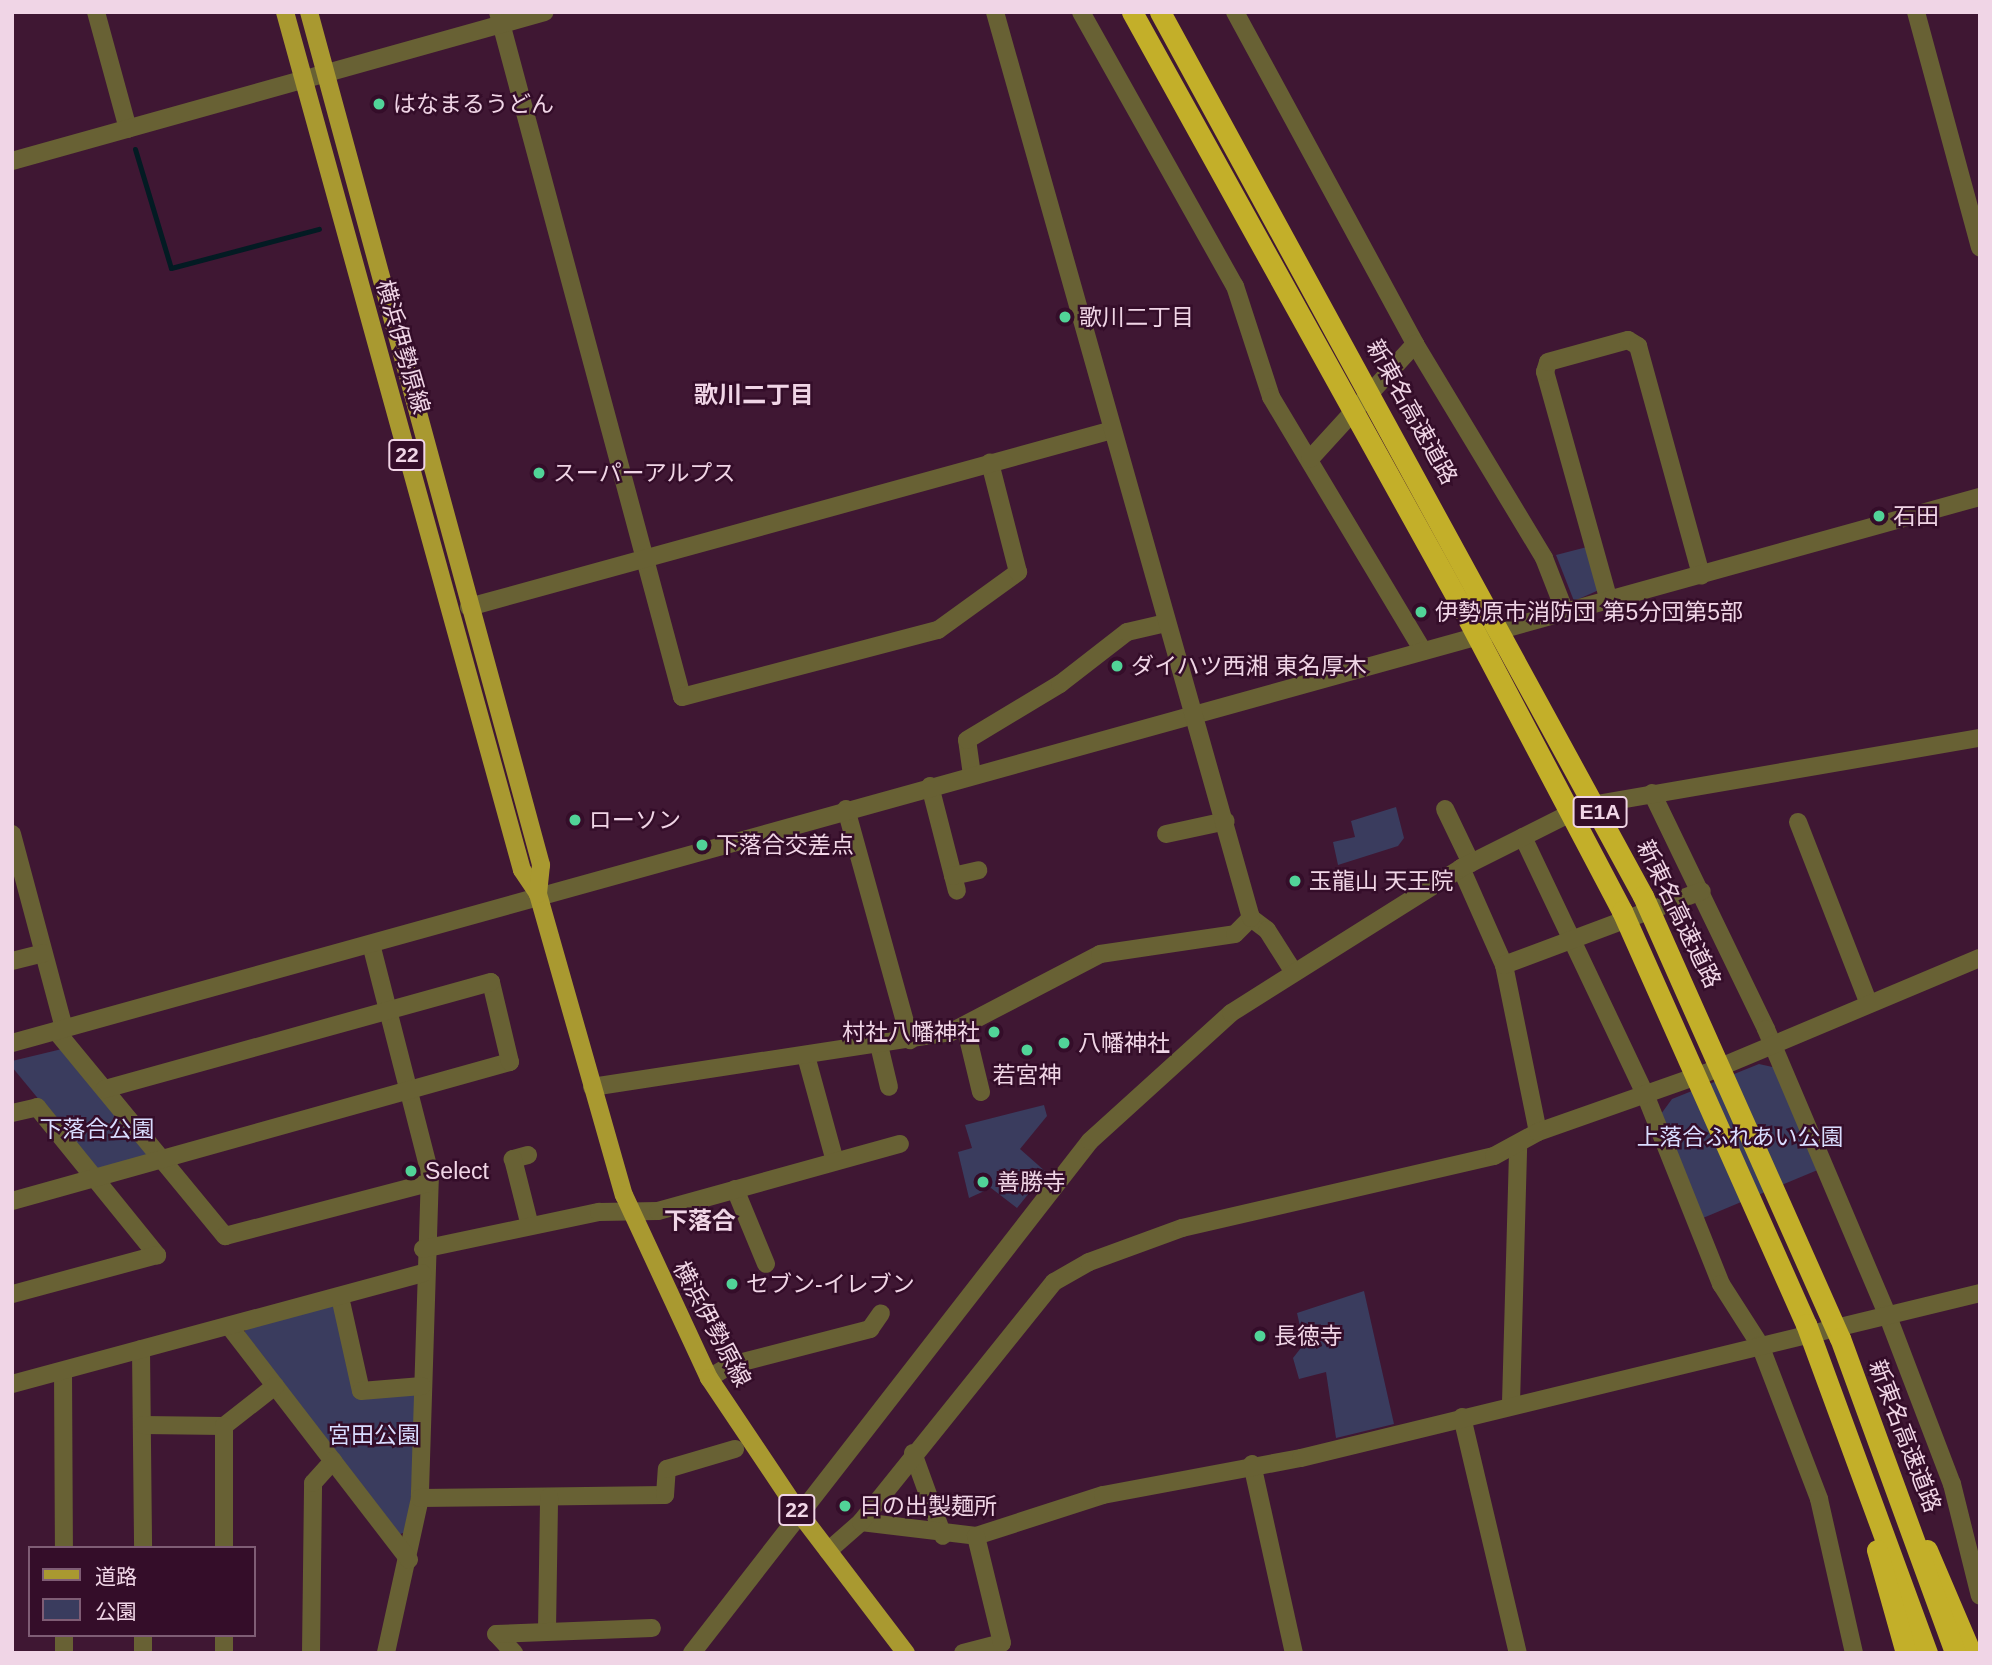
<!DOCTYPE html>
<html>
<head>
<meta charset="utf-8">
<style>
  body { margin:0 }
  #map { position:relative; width:1992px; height:1665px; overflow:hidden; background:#3f1733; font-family:Arial,"Noto Sans JP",sans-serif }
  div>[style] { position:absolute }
  .green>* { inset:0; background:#3a3c5e }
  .stream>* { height:5px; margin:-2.5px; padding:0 2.5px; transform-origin:2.5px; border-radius:2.5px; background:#031b23 }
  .minor>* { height:18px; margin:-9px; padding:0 9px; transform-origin:9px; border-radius:9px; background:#686134 }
  .major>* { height:18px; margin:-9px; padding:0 9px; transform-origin:9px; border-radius:9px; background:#a99930 }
  .highway>* { height:21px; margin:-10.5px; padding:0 10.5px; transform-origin:10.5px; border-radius:10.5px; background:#c3af29 }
  .highway-bridge>* { height:21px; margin:-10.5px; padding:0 10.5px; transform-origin:10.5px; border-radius:10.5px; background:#c3af29 }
  .dots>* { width:19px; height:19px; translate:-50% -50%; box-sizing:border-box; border:4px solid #340d29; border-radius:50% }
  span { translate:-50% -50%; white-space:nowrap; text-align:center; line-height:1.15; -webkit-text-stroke:5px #340d29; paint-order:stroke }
  .shield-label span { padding:2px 5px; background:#340d29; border:2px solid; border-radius:5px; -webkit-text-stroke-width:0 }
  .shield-label { font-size:21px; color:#f0d5e6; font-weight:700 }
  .poi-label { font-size:23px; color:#f0d5e6 }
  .left { translate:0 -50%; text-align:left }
  .right { translate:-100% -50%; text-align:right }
  .street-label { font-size:23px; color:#f0d5e6 }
  .park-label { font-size:23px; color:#d9ddff }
  .neighbourhood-label { font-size:24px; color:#f0d5e6; font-weight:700 }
  .frame { position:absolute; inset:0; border:14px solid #f0d5e6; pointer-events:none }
  .legend { position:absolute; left:28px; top:1546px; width:228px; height:91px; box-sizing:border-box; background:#340d29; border:2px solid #7f5d75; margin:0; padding:9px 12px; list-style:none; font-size:21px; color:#f0d5e6 }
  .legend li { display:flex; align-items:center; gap:14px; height:35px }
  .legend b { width:35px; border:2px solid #7f5d75 }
</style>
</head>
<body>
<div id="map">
  <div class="green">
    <div style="clip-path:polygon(1587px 547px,1599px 590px,1574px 601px,1556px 555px)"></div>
    <div style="clip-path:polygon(1396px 807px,1404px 838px,1398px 846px,1338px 865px,1333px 842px,1355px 837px,1351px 821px)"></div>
    <div style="clip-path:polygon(62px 1049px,153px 1155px,98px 1171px,12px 1067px,12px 1061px)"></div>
    <div style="clip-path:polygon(1759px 1064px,1777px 1068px,1820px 1169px,1703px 1218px,1661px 1114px,1672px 1099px)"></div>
    <div style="clip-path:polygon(1044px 1105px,1047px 1116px,1020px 1149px,1046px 1172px,1017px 1208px,991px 1188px,969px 1198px,958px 1152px,972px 1148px,965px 1125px)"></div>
    <div style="clip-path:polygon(1364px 1291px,1394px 1424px,1336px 1438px,1326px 1372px,1299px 1379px,1293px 1358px,1304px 1344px,1297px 1313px)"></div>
    <div style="clip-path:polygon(334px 1302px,359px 1394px,417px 1391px,409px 1531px,400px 1534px,243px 1336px,247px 1326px)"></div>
  </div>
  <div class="stream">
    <div style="left:135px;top:149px;width:124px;rotate:73.2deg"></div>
    <div style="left:171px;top:268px;width:153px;rotate:-14.8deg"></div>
  </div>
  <div class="minor">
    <div style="left:96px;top:12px;width:121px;rotate:74.7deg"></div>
    <div style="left:498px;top:12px;width:709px;rotate:74.96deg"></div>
    <div style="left:682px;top:697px;width:265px;rotate:-14.7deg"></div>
    <div style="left:938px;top:630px;width:99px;rotate:-35.9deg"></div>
    <div style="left:1018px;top:572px;width:113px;rotate:-104.4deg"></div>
    <div style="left:1081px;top:12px;width:314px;rotate:60.7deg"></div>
    <div style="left:1235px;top:286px;width:117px;rotate:72deg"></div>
    <div style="left:1271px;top:397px;width:296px;rotate:59.1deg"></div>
    <div style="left:1235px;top:12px;width:378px;rotate:61.5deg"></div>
    <div style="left:1415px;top:344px;width:250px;rotate:58.9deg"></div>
    <div style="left:1544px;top:558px;width:58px;rotate:68.7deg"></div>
    <div style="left:1916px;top:12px;width:244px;rotate:74.8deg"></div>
    <div style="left:12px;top:161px;width:553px;rotate:-15.62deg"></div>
    <div style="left:1310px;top:459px;width:156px;rotate:-47.6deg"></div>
    <div style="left:1609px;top:601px;width:238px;rotate:-105.6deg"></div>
    <div style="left:1545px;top:372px;width:10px;rotate:-73deg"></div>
    <div style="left:1548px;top:362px;width:83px;rotate:-15.4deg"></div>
    <div style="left:1628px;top:340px;width:12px;rotate:31deg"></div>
    <div style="left:1638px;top:346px;width:238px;rotate:74.6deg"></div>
    <div style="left:469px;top:607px;width:664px;rotate:-15.38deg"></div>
    <div style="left:972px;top:775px;width:35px;rotate:-98deg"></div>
    <div style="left:967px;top:740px;width:109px;rotate:-31.1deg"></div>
    <div style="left:1060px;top:684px;width:85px;rotate:-37.8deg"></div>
    <div style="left:1127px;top:632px;width:40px;rotate:-13deg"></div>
    <div style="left:930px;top:786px;width:108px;rotate:75.6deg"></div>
    <div style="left:1652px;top:793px;width:262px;rotate:64.2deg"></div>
    <div style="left:1766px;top:1029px;width:310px;rotate:67deg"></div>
    <div style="left:1887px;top:1314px;width:182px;rotate:69.1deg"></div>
    <div style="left:1952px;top:1484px;width:115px;rotate:76deg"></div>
    <div style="left:846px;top:809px;width:240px;rotate:74.5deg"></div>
    <div style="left:1445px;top:809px;width:60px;rotate:64.3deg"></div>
    <div style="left:1798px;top:822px;width:195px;rotate:68.7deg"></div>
    <div style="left:12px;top:834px;width:201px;rotate:75deg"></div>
    <div style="left:1166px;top:834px;width:61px;rotate:-12.2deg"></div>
    <div style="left:1523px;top:837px;width:284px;rotate:64.6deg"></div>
    <div style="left:1645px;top:1094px;width:205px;rotate:68.2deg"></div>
    <div style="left:1721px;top:1284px;width:72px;rotate:57.4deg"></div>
    <div style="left:1760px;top:1345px;width:165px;rotate:69deg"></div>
    <div style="left:1819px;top:1499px;width:158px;rotate:77.2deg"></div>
    <div style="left:1461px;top:868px;width:106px;rotate:66.1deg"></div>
    <div style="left:1504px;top:965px;width:170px;rotate:78.5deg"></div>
    <div style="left:953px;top:876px;width:26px;rotate:-13deg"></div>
    <div style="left:1251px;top:918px;width:20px;rotate:37deg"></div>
    <div style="left:1267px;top:930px;width:49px;rotate:57.6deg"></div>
    <div style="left:371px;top:944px;width:236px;rotate:75.6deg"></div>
    <div style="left:430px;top:1173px;width:325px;rotate:91.8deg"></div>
    <div style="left:420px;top:1498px;width:159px;rotate:102.4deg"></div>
    <div style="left:12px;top:961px;width:32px;rotate:-14deg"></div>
    <div style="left:1504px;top:965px;width:211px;rotate:-20.5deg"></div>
    <div style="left:965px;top:1026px;width:68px;rotate:76.4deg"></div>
    <div style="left:56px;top:1031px;width:266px;rotate:50.5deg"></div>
    <div style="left:225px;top:1236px;width:211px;rotate:-14.6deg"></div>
    <div style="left:12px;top:1043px;width:2042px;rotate:-15.51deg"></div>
    <div style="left:879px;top:1045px;width:43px;rotate:76.6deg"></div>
    <div style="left:806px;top:1056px;width:109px;rotate:74.6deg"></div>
    <div style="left:592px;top:1087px;width:363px;rotate:-8.7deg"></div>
    <div style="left:951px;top:1032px;width:168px;rotate:-27.6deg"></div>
    <div style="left:1100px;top:954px;width:136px;rotate:-8.4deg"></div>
    <div style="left:1235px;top:934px;width:23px;rotate:-45deg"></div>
    <div style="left:1251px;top:918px;width:941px;rotate:-105.78deg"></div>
    <div style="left:12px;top:1113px;width:26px;rotate:-13deg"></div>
    <div style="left:37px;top:1107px;width:191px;rotate:51deg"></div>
    <div style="left:157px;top:1255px;width:150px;rotate:164.9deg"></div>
    <div style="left:528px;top:1155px;width:16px;rotate:165deg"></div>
    <div style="left:513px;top:1159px;width:69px;rotate:75.8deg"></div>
    <div style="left:735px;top:1189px;width:81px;rotate:67.5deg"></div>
    <div style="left:12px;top:1201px;width:517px;rotate:-15.6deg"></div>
    <div style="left:510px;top:1062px;width:82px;rotate:-103.4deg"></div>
    <div style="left:491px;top:982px;width:401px;rotate:164.5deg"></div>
    <div style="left:423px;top:1249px;width:180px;rotate:-11.9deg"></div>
    <div style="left:599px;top:1212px;width:59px;rotate:-1deg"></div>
    <div style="left:658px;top:1211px;width:251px;rotate:-15.5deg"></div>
    <div style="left:340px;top:1297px;width:96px;rotate:77.4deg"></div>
    <div style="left:361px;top:1391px;width:61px;rotate:-4.7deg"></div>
    <div style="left:229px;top:1326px;width:295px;rotate:52.4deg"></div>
    <div style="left:141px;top:1349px;width:199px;rotate:89.4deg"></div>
    <div style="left:63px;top:1371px;width:177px;rotate:89.7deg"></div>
    <div style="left:709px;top:1378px;width:26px;rotate:-31deg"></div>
    <div style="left:731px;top:1365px;width:144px;rotate:-14.5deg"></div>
    <div style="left:870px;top:1329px;width:19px;rotate:-55deg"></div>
    <div style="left:12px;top:1384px;width:425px;rotate:-15.1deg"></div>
    <div style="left:1511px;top:1403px;width:257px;rotate:-88.4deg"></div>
    <div style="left:1462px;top:1417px;width:243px;rotate:76.7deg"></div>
    <div style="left:143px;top:1425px;width:81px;rotate:0.7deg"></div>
    <div style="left:224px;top:1426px;width:65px;rotate:-38.1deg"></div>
    <div style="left:913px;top:1453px;width:88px;rotate:70.1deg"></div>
    <div style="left:1252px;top:1464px;width:194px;rotate:77.5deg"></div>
    <div style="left:420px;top:1498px;width:245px;rotate:-0.7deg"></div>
    <div style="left:665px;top:1495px;width:26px;rotate:-86deg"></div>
    <div style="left:667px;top:1469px;width:71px;rotate:-16.4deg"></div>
    <div style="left:861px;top:1522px;width:116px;rotate:6.9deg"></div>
    <div style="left:976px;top:1536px;width:133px;rotate:-17.9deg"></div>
    <div style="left:1103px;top:1495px;width:201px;rotate:-10.6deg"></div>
    <div style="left:1301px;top:1458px;width:699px;rotate:-13.66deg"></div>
    <div style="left:224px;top:1548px;width:122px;rotate:-90deg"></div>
    <div style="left:828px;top:1551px;width:44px;rotate:-41.3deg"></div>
    <div style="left:861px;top:1522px;width:308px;rotate:-51.2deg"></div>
    <div style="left:1054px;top:1282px;width:40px;rotate:-29.7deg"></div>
    <div style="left:1089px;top:1262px;width:99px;rotate:-20.1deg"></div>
    <div style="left:1182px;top:1228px;width:320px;rotate:-13deg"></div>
    <div style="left:1494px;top:1156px;width:50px;rotate:-28.6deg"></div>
    <div style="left:1538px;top:1132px;width:178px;rotate:-19.4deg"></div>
    <div style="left:1706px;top:1073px;width:297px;rotate:-22.8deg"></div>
    <div style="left:547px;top:1630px;width:133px;rotate:-89.1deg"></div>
    <div style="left:64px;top:1635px;width:18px;rotate:90deg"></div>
    <div style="left:143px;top:1635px;width:18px;rotate:90deg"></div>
    <div style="left:224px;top:1653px;width:18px;rotate:-90deg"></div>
    <div style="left:311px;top:1653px;width:170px;rotate:-89.3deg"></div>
    <div style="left:313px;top:1483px;width:30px;rotate:-48deg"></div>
    <div style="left:514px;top:1653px;width:26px;rotate:-133deg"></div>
    <div style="left:496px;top:1634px;width:156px;rotate:-2.2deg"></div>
    <div style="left:692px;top:1653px;width:648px;rotate:-52.14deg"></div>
    <div style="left:1090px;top:1141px;width:190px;rotate:-42.2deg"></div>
    <div style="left:1231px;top:1013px;width:272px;rotate:-32.2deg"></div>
    <div style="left:1461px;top:868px;width:139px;rotate:-26.6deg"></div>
    <div style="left:1585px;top:806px;width:401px;rotate:-9.8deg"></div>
    <div style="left:963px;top:1653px;width:40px;rotate:-14.4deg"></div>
    <div style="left:1002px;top:1643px;width:110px;rotate:-103.7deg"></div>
  </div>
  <div class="major">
    <div style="left:285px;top:12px;width:890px;rotate:74.56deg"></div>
    <div style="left:522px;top:870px;width:29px;rotate:56deg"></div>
    <div style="left:538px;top:894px;width:313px;rotate:74.1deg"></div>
    <div style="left:624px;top:1195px;width:202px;rotate:65.1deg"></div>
    <div style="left:709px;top:1378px;width:164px;rotate:56.2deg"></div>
    <div style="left:800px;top:1514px;width:175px;rotate:52.7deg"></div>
    <div style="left:309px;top:12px;width:884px;rotate:74.78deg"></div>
    <div style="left:541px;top:865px;width:29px;rotate:96deg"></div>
  </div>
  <div class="highway">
    <div style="left:1927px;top:1550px;width:112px;rotate:66.9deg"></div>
  </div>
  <div class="highway-bridge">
    <div style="left:1132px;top:12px;width:672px;rotate:61deg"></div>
    <div style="left:1458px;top:600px;width:352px;rotate:62.2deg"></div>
    <div style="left:1622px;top:911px;width:452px;rotate:66deg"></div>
    <div style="left:1806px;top:1324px;width:351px;rotate:69.8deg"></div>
    <div style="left:1160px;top:12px;width:1007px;rotate:61.35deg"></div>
    <div style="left:1643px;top:896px;width:484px;rotate:66deg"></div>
    <div style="left:1840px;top:1338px;width:335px;rotate:69.9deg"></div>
    <div style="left:1877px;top:1550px;width:107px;rotate:74.3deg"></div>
  </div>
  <div class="dots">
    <div style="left:379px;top:104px;background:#51d398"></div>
    <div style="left:1065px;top:317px;background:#51d398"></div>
    <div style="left:539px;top:473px;background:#51d398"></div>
    <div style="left:1879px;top:516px;background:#51d398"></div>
    <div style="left:1421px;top:612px;background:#51d398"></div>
    <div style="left:1117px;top:666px;background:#51d398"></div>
    <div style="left:575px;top:820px;background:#51d398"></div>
    <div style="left:702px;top:845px;background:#51d398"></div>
    <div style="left:1295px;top:881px;background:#51d398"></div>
    <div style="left:994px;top:1032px;background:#51d398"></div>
    <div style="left:1064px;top:1043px;background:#51d398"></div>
    <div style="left:1027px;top:1050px;background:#51d398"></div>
    <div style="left:411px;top:1171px;background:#51d398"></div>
    <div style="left:983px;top:1182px;background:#51d398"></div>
    <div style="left:732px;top:1284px;background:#51d398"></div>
    <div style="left:1260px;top:1336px;background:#51d398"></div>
    <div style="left:845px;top:1506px;background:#51d398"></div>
  </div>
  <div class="shield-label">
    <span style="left:407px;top:455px">22</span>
    <span style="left:1600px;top:812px">E1A</span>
    <span style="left:797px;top:1510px">22</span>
  </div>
  <div class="poi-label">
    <span class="left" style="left:393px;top:104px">はなまるうどん</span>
    <span class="left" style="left:1079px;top:317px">歌川二丁目</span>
    <span class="left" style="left:553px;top:473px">スーパーアルプス</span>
    <span class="left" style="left:1893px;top:516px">石田</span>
    <span class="left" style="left:1435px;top:612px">伊勢原市消防団 第5分団第5部</span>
    <span class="left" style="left:1131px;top:666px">ダイハツ西湘 東名厚木</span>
    <span class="left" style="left:589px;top:820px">ローソン</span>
    <span class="left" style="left:716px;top:845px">下落合交差点</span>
    <span class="left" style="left:1309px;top:881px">玉龍山 天王院</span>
    <span class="right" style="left:980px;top:1032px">村社八幡神社</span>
    <span class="left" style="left:1078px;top:1043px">八幡神社</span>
    <span style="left:1027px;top:1075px">若宮神</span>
    <span class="left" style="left:425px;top:1171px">Select</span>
    <span class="left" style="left:997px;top:1182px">善勝寺</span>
    <span class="left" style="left:746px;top:1284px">セブン-イレブン</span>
    <span class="left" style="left:1274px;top:1336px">長徳寺</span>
    <span class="left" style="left:859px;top:1506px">日の出製麺所</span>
  </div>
  <div class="street-label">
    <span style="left:403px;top:347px;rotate:74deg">横浜伊勢原線</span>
    <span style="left:1412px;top:412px;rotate:61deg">新東名高速道路</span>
    <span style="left:1679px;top:914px;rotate:64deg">新東名高速道路</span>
    <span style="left:712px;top:1324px;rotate:62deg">横浜伊勢原線</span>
    <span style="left:1905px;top:1436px;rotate:69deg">新東名高速道路</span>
  </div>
  <div class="park-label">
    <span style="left:97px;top:1129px">下落合公園</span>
    <span style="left:1740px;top:1137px">上落合ふれあい公園</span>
    <span style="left:374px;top:1435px">宮田公園</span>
  </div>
  <div class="neighbourhood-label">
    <span style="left:754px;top:395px">歌川二丁目</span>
    <span style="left:700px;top:1221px">下落合</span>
  </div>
  <div class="frame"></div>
  <ul class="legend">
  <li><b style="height:9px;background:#a99930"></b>道路</li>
  <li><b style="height:19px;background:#3a3c5e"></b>公園</li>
  </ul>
</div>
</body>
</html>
